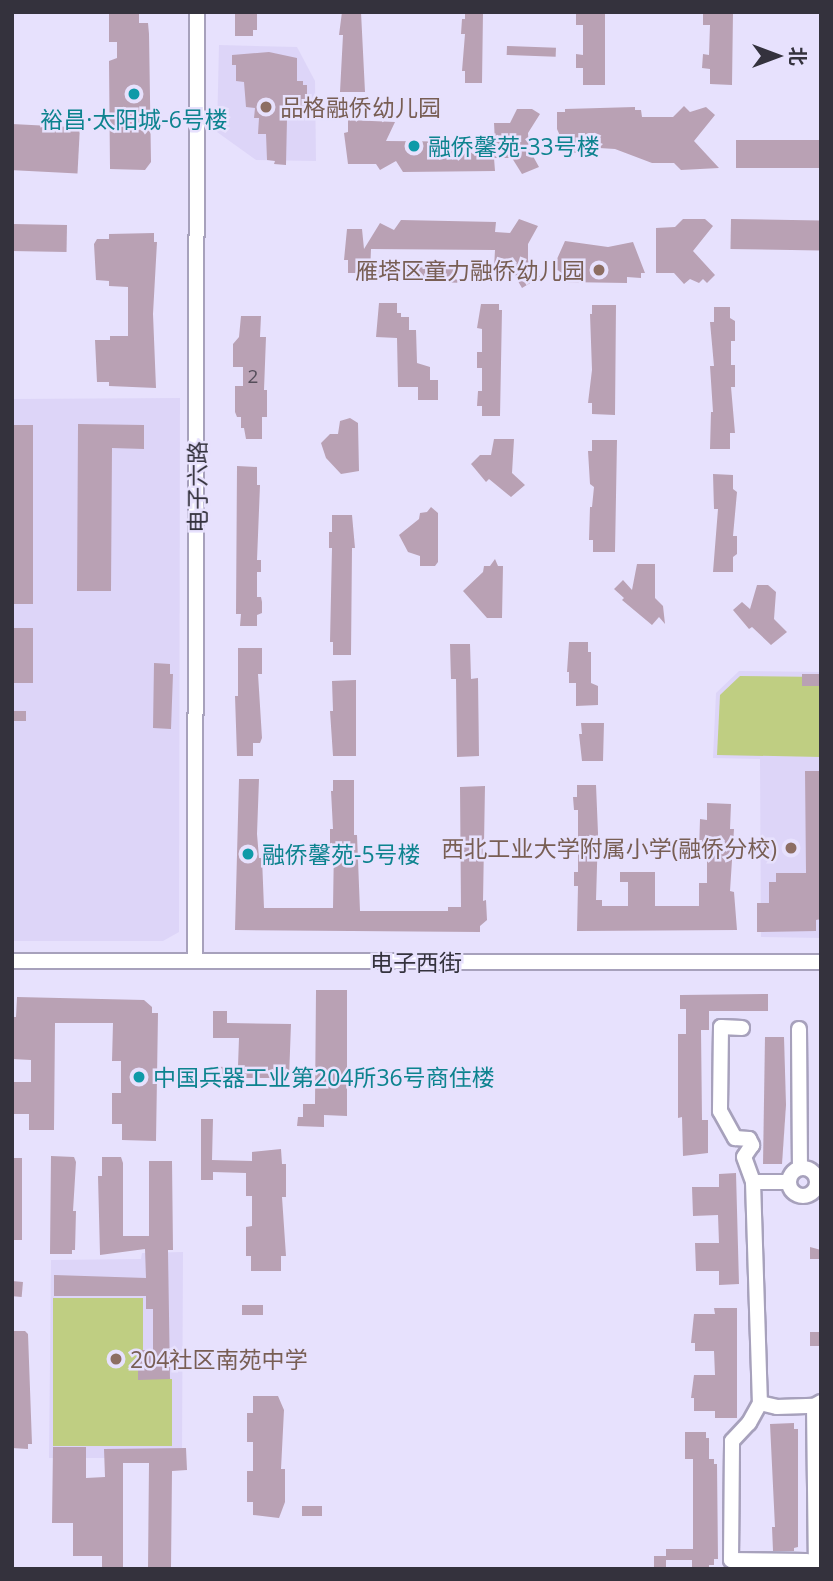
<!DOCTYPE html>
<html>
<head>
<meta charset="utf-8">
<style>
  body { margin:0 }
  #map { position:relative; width:833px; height:1581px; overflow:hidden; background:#e7e1fd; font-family:"Open Sans","Noto Sans SC",sans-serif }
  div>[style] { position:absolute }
  .built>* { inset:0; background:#ddd5f8 }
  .green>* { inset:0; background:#bfce82 }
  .building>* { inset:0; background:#b9a1b4; transform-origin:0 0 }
  .roads { filter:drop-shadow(2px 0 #a7a1bc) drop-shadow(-2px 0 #a7a1bc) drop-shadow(0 2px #a7a1bc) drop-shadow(0 -2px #a7a1bc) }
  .minor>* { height:14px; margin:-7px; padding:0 7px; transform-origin:7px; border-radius:7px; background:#fff }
  .minor>.ring { margin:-7px; padding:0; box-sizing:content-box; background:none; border:14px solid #fff; border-radius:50% }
  .dots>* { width:19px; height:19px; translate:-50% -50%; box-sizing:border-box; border:4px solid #e7e1fd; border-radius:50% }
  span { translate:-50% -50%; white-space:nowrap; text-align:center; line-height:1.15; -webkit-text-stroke:5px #e7e1fd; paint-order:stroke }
  .number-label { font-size:19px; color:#554e5b }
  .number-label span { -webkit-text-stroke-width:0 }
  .education-label { font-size:23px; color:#785e54 }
  .left { translate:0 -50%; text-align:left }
  .right { translate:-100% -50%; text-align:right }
  .culture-label { font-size:23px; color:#0d838f }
  .street-label { font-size:23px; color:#34323d }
  .frame { position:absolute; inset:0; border:14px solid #34323d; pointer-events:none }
  .north { position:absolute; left:742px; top:21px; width:70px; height:70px; -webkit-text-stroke:5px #e7e1fd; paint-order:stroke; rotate:90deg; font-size:19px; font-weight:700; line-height:28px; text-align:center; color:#34323d }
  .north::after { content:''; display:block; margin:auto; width:24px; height:32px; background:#34323d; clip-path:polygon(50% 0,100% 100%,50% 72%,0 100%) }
</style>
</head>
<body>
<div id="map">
  <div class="built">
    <div style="clip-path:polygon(219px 45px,297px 47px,315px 81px,316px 161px,256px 160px,217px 132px)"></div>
    <div style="clip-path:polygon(180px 398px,179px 932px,163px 941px,12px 941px,12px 399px)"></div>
    <div style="clip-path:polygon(739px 671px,821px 672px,821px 938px,761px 937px,760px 759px,713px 758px,716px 693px)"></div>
    <div style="clip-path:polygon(183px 1252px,182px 1458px,49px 1458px,51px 1260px,141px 1259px,142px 1253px)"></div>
  </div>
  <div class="green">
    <div style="clip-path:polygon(740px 676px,821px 677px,821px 757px,717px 755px,720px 695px)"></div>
    <div style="clip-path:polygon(53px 1298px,143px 1298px,143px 1378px,172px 1379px,172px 1446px,53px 1446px)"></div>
  </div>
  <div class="building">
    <div style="clip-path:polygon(139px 12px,139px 23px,148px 23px,149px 34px,151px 162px,145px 170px,110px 169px,109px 61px,117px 58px,117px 42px,109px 42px,109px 14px)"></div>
    <div style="clip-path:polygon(235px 12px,257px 12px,257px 30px,253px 30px,253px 36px,235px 36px)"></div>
    <div style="clip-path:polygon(342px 12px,361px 12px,365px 92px,340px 92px,343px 35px,339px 35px)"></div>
    <div style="clip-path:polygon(465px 12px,483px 12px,482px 83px,465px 83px,465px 71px,462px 71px,465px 34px,461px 34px,462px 19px,465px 19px)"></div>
    <div style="clip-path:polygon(576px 12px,605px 12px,605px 85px,583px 85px,583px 68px,576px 68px,576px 54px,583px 55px,583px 25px,576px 25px)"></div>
    <div style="clip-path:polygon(703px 12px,733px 12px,732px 85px,710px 84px,710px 69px,702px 68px,703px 54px,709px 55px,710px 25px,703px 25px)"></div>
    <div style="left:507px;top:46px;width:49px;height:9px;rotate:2deg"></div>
    <div style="clip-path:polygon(269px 52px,297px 58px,297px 81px,303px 81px,303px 85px,307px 85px,307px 104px,304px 104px,304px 108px,297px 108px,297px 119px,287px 119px,286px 165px,274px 164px,275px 161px,267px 160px,266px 134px,258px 134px,259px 118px,254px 118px,255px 108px,246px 107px,244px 82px,236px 81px,236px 65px,232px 65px,232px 55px)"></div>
    <div style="clip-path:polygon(684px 106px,690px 112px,706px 107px,715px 115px,694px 141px,719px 168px,681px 170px,674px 163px,652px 163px,615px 149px,599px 148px,568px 154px,557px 129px,557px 112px,565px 112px,565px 109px,635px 107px,635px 110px,641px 110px,642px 117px,673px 117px)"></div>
    <div style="clip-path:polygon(517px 109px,532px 109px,540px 114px,528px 133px,529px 149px,539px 167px,522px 174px,512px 158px,494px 158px,495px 171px,403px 172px,396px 161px,380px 170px,376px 164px,348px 164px,344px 133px,348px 132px,348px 120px,395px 122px,386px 141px,495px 142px,494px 123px,510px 123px)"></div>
    <div style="left:12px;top:124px;width:68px;height:46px;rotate:3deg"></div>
    <div style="left:736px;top:140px;width:85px;height:28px"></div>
    <div style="clip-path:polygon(519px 219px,538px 226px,528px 244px,528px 260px,540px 277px,522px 288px,512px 271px,494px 268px,495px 250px,371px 249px,370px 273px,348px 273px,348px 260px,344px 260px,347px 229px,362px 229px,364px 249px,380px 223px,394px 230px,401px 220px,496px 222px,495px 232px,510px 233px)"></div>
    <div style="clip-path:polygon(683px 219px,705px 219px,713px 226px,693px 251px,715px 275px,707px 283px,703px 279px,699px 283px,690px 279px,684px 284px,674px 273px,656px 273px,656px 228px,675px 227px)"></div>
    <div style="left:731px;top:219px;width:90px;height:30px;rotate:1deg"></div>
    <div style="left:12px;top:224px;width:55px;height:27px;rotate:1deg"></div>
    <div style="clip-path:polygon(154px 233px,154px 242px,157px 242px,153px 314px,156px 388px,109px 386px,109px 382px,97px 382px,95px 340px,110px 340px,110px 336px,128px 336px,128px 287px,109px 286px,109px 281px,96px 280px,94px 244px,97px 239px,109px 239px,109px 234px)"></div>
    <div style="clip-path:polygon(565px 241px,608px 247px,633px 242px,645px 273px,641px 273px,641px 278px,627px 277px,627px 283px,564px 282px,564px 279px,556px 278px,557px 259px)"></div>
    <div style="clip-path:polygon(371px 265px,401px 267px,379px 280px)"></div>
    <div style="left:408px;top:267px;width:50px;height:14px;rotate:2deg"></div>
    <div style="clip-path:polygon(379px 303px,397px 303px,397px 313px,401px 313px,401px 317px,409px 317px,409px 330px,416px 330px,417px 363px,430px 367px,430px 380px,438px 380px,438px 400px,418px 400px,418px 387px,398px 387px,397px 338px,376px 337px)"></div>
    <div style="clip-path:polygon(481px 304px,499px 304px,499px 310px,502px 310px,500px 416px,482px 416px,482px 406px,477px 406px,478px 391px,482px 391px,482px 368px,477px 368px,477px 352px,482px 352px,482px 329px,477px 328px)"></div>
    <div style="clip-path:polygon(592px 305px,616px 305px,615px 415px,592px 414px,592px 403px,588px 403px,592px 370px,590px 314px,592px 314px)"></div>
    <div style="clip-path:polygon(714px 307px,730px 307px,730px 318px,735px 321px,735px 341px,731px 341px,731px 365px,735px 365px,735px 387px,731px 387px,735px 433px,730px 433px,730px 449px,710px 449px,711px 412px,713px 412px,710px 366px,714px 366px,710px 322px,714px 322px)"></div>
    <div style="clip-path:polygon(241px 316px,261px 316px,260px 337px,266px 337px,264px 390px,267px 390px,267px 417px,262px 417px,262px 439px,246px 439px,244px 428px,241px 428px,241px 417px,237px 417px,235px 412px,235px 386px,243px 386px,243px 367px,233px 367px,233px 344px,239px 337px)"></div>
    <div style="clip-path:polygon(350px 418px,358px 423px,359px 471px,341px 474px,326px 458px,321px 443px,330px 434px,338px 434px,340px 421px)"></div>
    <div style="clip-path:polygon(78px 424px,144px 425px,144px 449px,112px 448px,111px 591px,77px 591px)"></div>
    <div style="left:12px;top:425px;width:21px;height:179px"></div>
    <div style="clip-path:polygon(494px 439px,514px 439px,512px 473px,525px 485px,511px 497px,489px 479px,486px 482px,471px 464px,480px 455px,491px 455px)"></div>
    <div style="clip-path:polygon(592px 440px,617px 440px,615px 552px,593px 552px,593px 540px,589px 540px,590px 507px,592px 507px,594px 487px,590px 484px,588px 451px,592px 451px)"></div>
    <div style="clip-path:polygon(237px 466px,257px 467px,257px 485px,260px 485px,257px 560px,261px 560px,261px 572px,257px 572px,257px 597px,261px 597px,262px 602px,262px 613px,257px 615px,257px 626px,240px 626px,241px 614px,236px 614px)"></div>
    <div style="clip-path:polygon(713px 474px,733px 475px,733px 489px,737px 492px,733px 536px,737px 536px,737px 554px,733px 557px,733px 572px,713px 572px,718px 509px,714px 509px)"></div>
    <div style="clip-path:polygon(431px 507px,438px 513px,438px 562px,435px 566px,420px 566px,420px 556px,408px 552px,399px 535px,419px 519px,420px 513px,427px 512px)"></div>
    <div style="clip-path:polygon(332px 515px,352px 515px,355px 548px,352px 548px,351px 655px,333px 655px,333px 642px,330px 642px,332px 548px,329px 548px,329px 532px,332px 532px)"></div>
    <div style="clip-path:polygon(495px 559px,498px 566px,503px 566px,502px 618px,487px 618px,463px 591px,483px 572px,484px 566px,490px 566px)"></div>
    <div style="clip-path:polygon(637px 564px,655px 564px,655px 598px,663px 606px,665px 624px,659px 617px,652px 625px,622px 600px,624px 598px,614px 589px,623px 580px,632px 590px)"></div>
    <div style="clip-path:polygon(757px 585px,768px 585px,776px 592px,774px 619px,787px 632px,771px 645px,752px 627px,749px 629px,733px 610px,742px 602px,750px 609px)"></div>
    <div style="left:12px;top:628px;width:21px;height:55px"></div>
    <div style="clip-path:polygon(569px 642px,588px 642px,588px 652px,591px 652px,591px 683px,598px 686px,598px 705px,576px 706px,576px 683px,569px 683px,569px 672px,567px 672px)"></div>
    <div style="clip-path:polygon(450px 644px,470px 644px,471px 679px,478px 678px,479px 756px,457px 757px,456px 679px,451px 679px)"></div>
    <div style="clip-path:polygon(238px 648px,262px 648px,262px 674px,258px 674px,262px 738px,260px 743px,253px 743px,253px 756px,237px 756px,235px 696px,238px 696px)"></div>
    <div style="clip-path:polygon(154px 663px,170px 664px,170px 674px,173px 674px,171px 729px,153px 728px)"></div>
    <div style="left:802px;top:674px;width:19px;height:12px"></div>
    <div style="clip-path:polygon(356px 680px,356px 756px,333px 756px,330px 711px,333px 711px,332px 681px)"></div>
    <div style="left:26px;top:711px;width:10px;height:14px;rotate:90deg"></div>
    <div style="clip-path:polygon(581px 723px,604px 723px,603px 761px,582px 761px,579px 734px,582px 734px)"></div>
    <div style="clip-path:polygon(805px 771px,821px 771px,821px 919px,816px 920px,816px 931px,757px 932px,757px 903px,769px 903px,769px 882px,776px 882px,776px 873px,806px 873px)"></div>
    <div style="clip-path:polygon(239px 779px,259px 779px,257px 834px,259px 858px,262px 858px,264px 908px,333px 908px,334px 844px,330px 844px,330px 829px,333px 829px,331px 791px,333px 791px,333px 780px,354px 780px,354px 835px,357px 835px,360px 911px,448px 911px,448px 907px,461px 907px,460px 787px,485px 786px,483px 901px,486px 900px,487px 920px,480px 926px,480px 932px,235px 930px)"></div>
    <div style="clip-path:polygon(577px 785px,596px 785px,598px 833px,596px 900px,602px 900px,602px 906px,628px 906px,628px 882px,620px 882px,620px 872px,655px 872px,655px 906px,699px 906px,699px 883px,707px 883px,707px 852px,699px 852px,700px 819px,707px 820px,707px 803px,731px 804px,730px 829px,734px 829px,730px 891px,734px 892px,737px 930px,577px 931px,578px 886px,574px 886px,574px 872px,578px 872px,578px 810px,574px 810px,573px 797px,577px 797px)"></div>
    <div style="clip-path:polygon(316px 990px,347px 990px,347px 1116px,324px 1115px,324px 1127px,297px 1126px,298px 1117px,303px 1117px,303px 1104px,315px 1104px)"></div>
    <div style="clip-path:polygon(768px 994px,768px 1011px,709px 1011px,709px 1030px,701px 1030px,702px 1120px,708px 1120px,708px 1153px,683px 1156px,682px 1117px,678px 1118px,678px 1034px,686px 1034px,686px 1009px,680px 1009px,680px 995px)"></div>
    <div style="clip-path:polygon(17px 997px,144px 1000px,152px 1007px,152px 1013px,158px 1013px,156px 1141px,122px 1140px,122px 1124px,112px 1124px,112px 1093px,121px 1093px,121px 1061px,112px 1061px,113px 1023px,55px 1023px,54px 1130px,29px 1130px,29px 1114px,12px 1114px,12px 1082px,31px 1082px,31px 1060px,12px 1059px,12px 1017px,16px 1017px)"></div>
    <div style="clip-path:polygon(213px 1011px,227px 1011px,227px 1023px,291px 1024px,289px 1078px,219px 1078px,219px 1067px,238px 1066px,239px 1038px,213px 1038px)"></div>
    <div style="clip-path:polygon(765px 1037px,784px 1037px,786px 1105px,782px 1164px,763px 1164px)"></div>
    <div style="clip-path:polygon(201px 1119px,213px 1119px,212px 1160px,252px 1161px,252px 1152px,281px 1149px,282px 1164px,286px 1164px,286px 1197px,282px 1197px,286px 1256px,281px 1256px,281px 1271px,251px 1271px,251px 1256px,246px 1256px,246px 1227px,252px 1226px,252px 1196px,246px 1196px,246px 1173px,213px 1172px,213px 1180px,201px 1180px)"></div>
    <div style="clip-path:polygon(51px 1156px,74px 1157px,76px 1162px,73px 1211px,76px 1211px,75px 1250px,72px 1250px,72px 1254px,50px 1254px)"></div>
    <div style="clip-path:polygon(102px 1157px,121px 1157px,123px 1163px,123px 1236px,149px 1236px,149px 1161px,172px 1161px,173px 1250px,168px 1250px,170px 1379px,138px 1380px,138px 1350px,153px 1350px,153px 1309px,146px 1309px,146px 1296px,54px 1296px,54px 1275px,146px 1278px,145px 1249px,100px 1255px,98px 1176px,102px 1176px)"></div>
    <div style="left:12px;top:1158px;width:10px;height:82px"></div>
    <div style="clip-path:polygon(736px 1173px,739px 1284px,719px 1285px,719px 1271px,696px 1271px,695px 1243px,719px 1243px,718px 1215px,693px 1216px,692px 1187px,719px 1187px,719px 1174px)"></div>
    <div style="clip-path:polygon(810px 1247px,821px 1250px,821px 1259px,810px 1259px)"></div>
    <div style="left:12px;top:1281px;width:11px;height:15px;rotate:5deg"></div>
    <div style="left:242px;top:1305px;width:21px;height:10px"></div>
    <div style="clip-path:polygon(714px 1308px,737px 1308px,737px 1418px,715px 1418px,715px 1411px,694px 1411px,694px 1398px,691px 1398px,694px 1375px,715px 1375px,714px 1351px,695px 1351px,695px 1343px,691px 1343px,694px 1314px,715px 1314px)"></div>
    <div style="clip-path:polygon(12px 1331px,25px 1331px,28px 1334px,32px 1444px,28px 1444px,28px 1449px,12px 1448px)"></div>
    <div style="left:810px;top:1332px;width:11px;height:14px"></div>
    <div style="clip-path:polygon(253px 1396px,278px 1396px,284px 1410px,281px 1469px,285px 1469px,285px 1502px,279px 1518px,253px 1515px,253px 1502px,247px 1502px,247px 1471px,253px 1471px,253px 1442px,247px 1442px,247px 1413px,253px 1413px)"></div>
    <div style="clip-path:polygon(794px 1423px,794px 1429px,798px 1429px,798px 1547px,794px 1548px,794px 1551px,773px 1551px,772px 1527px,775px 1527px,770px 1424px)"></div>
    <div style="clip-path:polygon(685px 1432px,706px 1432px,706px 1438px,709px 1438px,709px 1459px,714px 1459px,714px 1464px,717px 1464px,718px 1559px,714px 1559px,714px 1565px,709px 1565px,709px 1569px,692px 1569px,692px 1560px,666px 1560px,666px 1549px,693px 1549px,693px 1459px,685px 1459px)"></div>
    <div style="clip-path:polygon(53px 1447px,86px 1447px,86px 1478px,105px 1477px,104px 1449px,186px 1448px,187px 1470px,172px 1471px,171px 1569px,148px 1569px,149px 1463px,123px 1463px,123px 1569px,102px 1569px,102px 1556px,73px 1556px,73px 1523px,52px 1523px)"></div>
    <div style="left:302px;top:1506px;width:20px;height:10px"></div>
    <div style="left:654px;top:1556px;width:12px;height:13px"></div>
  </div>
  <div class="roads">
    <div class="minor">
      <div style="left:12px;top:961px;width:809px;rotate:0.07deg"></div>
      <div style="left:195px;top:961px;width:949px;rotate:-89.88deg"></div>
      <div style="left:742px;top:1028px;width:21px;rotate:-177deg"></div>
      <div style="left:721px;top:1027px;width:84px;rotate:90.7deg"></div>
      <div style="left:720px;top:1111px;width:31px;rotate:61deg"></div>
      <div style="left:735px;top:1138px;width:14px;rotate:4deg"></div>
      <div style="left:749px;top:1139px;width:7px;rotate:63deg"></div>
      <div style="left:752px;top:1145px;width:14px;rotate:124deg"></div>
      <div style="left:744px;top:1157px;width:27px;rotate:70deg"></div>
      <div style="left:753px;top:1182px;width:221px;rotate:88.2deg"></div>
      <div style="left:799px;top:1029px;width:139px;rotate:89.6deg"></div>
      <div class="ring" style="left:789px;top:1168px;width:14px;height:14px"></div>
      <div style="left:753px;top:1182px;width:35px"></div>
      <div style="left:814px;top:1406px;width:155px;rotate:89.3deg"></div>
      <div style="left:806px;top:1569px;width:8px;rotate:-90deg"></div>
      <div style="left:806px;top:1561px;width:75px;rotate:-179.2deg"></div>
      <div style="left:731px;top:1560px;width:119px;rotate:-89.5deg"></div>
      <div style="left:732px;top:1441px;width:25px;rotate:-47deg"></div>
      <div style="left:749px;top:1423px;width:23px;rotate:-61deg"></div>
      <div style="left:760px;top:1403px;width:17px;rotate:13deg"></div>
      <div style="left:777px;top:1407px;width:37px;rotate:-2deg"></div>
      <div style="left:814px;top:1406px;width:8px;rotate:-30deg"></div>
    </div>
  </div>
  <div class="dots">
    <div style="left:134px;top:94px;background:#0f9aa8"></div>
    <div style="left:266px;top:107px;background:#8d6e63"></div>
    <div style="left:414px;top:146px;background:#0f9aa8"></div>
    <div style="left:599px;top:270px;background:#8d6e63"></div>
    <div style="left:791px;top:848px;background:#8d6e63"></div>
    <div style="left:248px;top:854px;background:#0f9aa8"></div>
    <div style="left:139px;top:1077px;background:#0f9aa8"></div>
    <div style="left:116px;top:1359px;background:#8d6e63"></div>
  </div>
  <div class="number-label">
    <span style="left:253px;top:377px">2</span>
  </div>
  <div class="education-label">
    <span class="left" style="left:280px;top:107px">品格融侨幼儿园</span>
    <span class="right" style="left:585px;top:270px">雁塔区童力融侨幼儿园</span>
    <span class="right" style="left:777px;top:848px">西北工业大学附属小学(融侨分校)</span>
    <span class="left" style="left:130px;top:1359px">204社区南苑中学</span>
  </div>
  <div class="culture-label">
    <span style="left:134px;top:119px">裕昌·太阳城-6号楼</span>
    <span class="left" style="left:428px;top:146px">融侨馨苑-33号楼</span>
    <span class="left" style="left:262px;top:854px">融侨馨苑-5号楼</span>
    <span class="left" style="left:153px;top:1077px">中国兵器工业第204所36号商住楼</span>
  </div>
  <div class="street-label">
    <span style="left:197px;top:487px;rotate:-90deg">电子六路</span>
    <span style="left:416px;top:962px">电子西街</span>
  </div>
  <div class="frame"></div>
  <div class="north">北</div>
</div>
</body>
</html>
